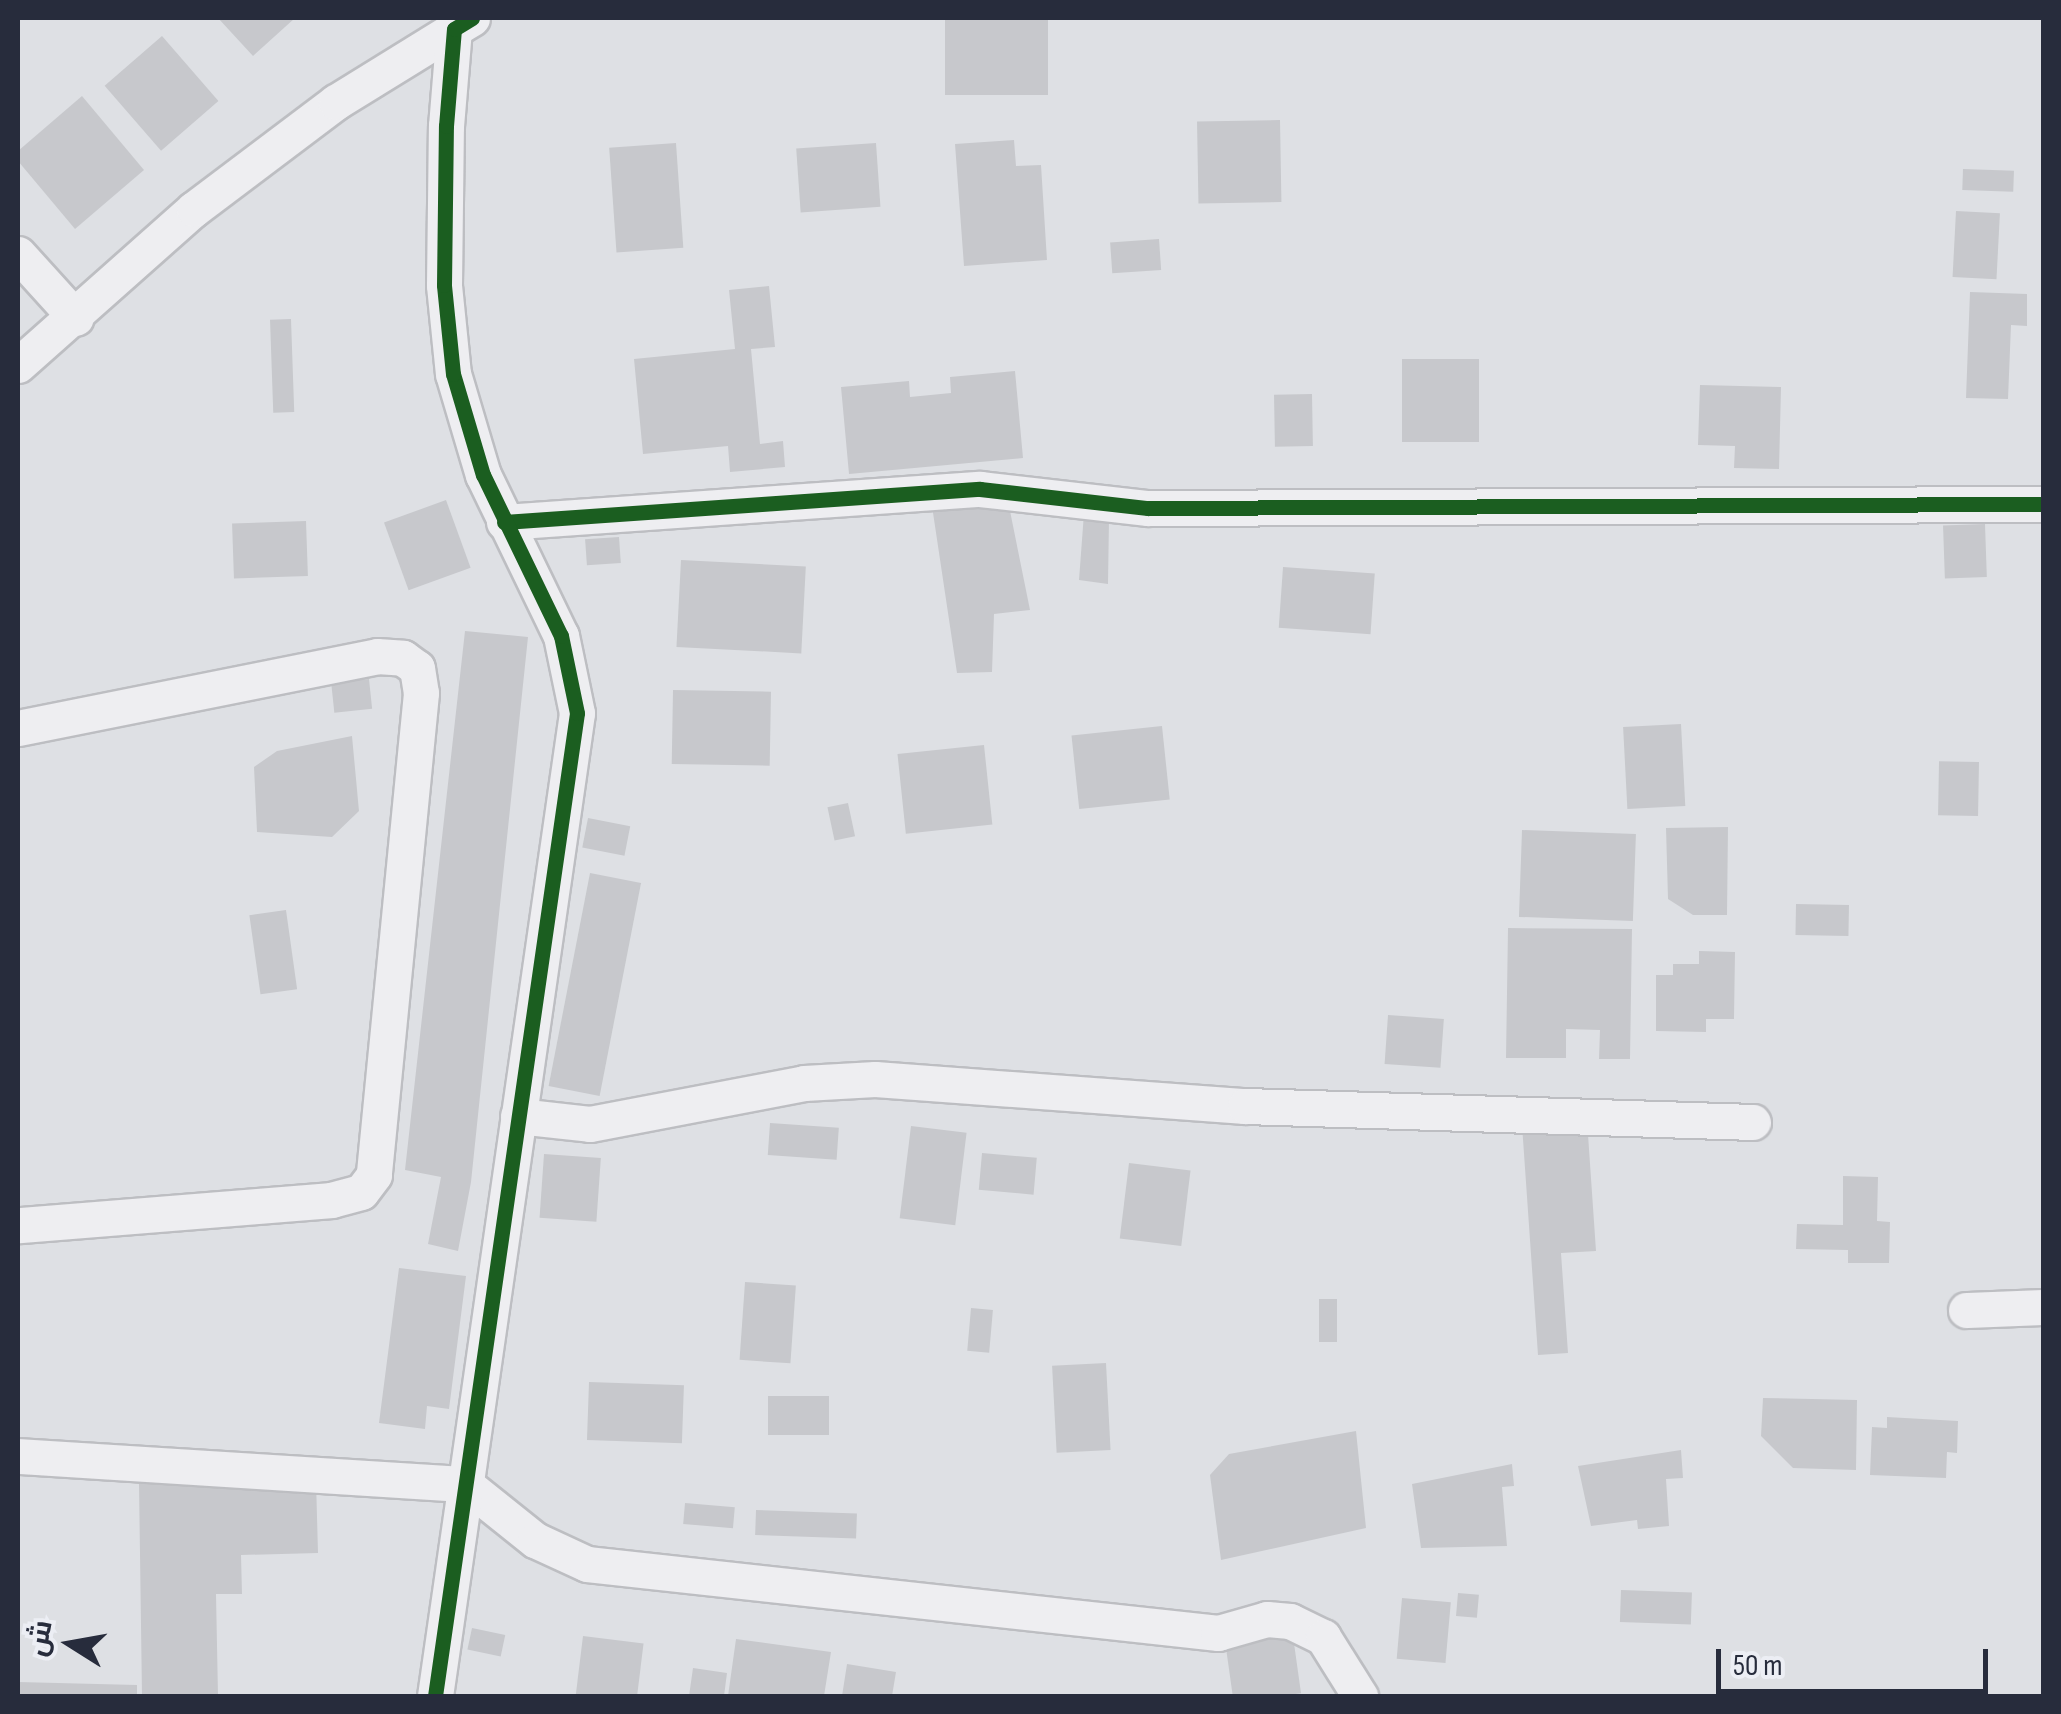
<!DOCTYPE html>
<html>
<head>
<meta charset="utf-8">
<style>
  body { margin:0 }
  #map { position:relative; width:2061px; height:1714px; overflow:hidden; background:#dee0e4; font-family:"Sofia Sans Condensed",Cairo,sans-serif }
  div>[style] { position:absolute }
  .building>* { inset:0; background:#c7c8cc; transform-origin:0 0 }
  .roads { filter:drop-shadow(2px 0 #bdbec2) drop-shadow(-2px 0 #bdbec2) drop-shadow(0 2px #bdbec2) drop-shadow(0 -2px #bdbec2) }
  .minor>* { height:35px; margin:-17.5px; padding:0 17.5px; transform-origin:17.5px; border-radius:17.5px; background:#eeeef1 }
  .cycleway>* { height:15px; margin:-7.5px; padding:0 7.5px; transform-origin:7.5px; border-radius:7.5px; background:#1b5e20 }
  span { translate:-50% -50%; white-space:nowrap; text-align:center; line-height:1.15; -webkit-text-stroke:10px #eceef4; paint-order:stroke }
  .frame { position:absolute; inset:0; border:20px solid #272c3c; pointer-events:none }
  .north { position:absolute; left:20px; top:1594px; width:100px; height:100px; -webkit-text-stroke:8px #eceef4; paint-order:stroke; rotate:281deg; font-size:28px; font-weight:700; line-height:40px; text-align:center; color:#272c3c }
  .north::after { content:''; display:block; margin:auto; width:35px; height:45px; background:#272c3c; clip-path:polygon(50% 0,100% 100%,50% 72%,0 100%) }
  .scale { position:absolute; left:1716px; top:1649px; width:272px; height:45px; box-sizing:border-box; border:5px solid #272c3c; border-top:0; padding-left:12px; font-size:30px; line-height:35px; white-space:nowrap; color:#272c3c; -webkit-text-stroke:8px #eceef4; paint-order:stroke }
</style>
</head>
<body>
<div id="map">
  <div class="building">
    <div style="clip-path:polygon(218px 18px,295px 18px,253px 56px)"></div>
    <div style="left:945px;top:18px;width:103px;height:77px"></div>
    <div style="left:162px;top:36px;width:86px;height:76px;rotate:49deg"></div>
    <div style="clip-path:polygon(82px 96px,144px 170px,75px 229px,18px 161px,18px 151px)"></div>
    <div style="left:1280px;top:120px;width:82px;height:83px;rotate:89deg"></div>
    <div style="clip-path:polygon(1014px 140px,1016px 166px,1041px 165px,1047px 260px,964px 266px,955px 144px)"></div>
    <div style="left:676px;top:143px;width:105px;height:67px;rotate:86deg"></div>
    <div style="left:876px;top:143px;width:64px;height:80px;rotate:86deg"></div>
    <div style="left:1963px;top:169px;width:51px;height:21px;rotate:2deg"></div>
    <div style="left:1956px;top:211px;width:44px;height:66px;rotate:3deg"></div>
    <div style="left:1159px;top:239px;width:31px;height:49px;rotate:86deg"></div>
    <div style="clip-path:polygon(769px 286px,775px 347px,751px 349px,760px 444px,783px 441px,785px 467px,730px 472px,728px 446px,643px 454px,634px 359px,735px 349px,729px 290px)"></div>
    <div style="clip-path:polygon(1970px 292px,2027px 294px,2027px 326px,2011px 325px,2008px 399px,1966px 398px)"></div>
    <div style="left:291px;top:319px;width:93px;height:21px;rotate:88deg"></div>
    <div style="left:1402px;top:359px;width:77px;height:83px"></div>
    <div style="clip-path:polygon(1015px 371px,1023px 458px,849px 474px,841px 387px,909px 381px,910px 397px,951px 393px,950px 377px)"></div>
    <div style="clip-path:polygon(1700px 385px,1781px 387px,1779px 469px,1734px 468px,1735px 446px,1698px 445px)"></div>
    <div style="left:1312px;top:394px;width:52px;height:38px;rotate:89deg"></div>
    <div style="left:446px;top:500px;width:72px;height:66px;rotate:70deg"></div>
    <div style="clip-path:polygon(1008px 501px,1030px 610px,994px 614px,992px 672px,957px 673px,932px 506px)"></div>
    <div style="clip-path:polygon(1084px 513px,1109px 519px,1108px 584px,1079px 580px)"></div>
    <div style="left:306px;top:521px;width:55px;height:74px;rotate:88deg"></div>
    <div style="left:1985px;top:524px;width:53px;height:42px;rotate:88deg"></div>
    <div style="left:619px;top:537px;width:26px;height:34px;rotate:86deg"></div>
    <div style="left:681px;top:560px;width:125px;height:87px;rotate:3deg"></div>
    <div style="left:1283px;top:567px;width:92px;height:61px;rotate:4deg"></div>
    <div style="clip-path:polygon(465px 631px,528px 637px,471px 1182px,458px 1251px,428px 1244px,441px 1177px,405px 1170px)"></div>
    <div style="left:369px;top:679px;width:30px;height:38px;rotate:84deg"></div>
    <div style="left:673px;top:690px;width:98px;height:74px;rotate:1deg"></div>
    <div style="left:1681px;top:724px;width:82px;height:58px;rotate:87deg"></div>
    <div style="left:1162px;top:726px;width:74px;height:91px;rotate:84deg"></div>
    <div style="clip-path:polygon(352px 736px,359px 811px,332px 837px,257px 832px,254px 767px,277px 751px)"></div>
    <div style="left:984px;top:745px;width:80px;height:87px;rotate:84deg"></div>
    <div style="left:1979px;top:762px;width:54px;height:40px;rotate:91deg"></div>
    <div style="left:848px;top:803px;width:34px;height:21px;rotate:78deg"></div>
    <div style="left:588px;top:818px;width:43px;height:30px;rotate:11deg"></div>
    <div style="clip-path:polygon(1728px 827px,1727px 915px,1693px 915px,1668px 899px,1666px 828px)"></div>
    <div style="left:1522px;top:830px;width:114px;height:87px;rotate:2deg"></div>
    <div style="left:590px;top:873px;width:52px;height:217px;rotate:11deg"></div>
    <div style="left:1796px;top:904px;width:53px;height:31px;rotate:1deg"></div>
    <div style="left:286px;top:910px;width:80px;height:37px;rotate:82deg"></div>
    <div style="clip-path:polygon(1508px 928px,1632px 929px,1630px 1059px,1599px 1059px,1600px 1030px,1566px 1029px,1566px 1058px,1506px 1058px)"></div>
    <div style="clip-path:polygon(1699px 951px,1735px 952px,1734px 1019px,1706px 1019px,1706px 1032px,1656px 1031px,1656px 975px,1673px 975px,1673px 964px,1699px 964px)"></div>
    <div style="left:1388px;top:1015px;width:56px;height:49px;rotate:4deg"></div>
    <div style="clip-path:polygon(1587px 1120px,1596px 1251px,1561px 1253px,1568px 1353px,1538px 1355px,1522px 1125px)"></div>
    <div style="left:770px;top:1123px;width:69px;height:32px;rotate:4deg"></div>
    <div style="left:911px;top:1126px;width:56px;height:93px;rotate:7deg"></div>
    <div style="left:982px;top:1153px;width:55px;height:37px;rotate:5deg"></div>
    <div style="left:544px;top:1154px;width:57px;height:64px;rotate:4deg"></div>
    <div style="left:1129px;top:1163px;width:62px;height:76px;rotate:7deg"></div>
    <div style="clip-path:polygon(1843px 1176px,1878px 1177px,1877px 1221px,1890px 1222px,1889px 1263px,1848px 1263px,1848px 1250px,1796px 1249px,1797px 1224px,1843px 1225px)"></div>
    <div style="clip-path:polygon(399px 1268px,466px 1276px,449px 1409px,427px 1406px,425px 1429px,379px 1423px)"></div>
    <div style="left:745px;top:1282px;width:51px;height:78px;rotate:4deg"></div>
    <div style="left:1319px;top:1299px;width:18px;height:43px"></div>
    <div style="left:971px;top:1308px;width:22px;height:43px;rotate:5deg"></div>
    <div style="left:1106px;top:1363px;width:87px;height:54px;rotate:87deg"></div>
    <div style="left:589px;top:1382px;width:95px;height:58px;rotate:2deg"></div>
    <div style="left:768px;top:1396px;width:61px;height:39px"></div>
    <div style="clip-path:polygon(1763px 1398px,1857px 1400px,1856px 1470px,1793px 1468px,1761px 1436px)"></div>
    <div style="clip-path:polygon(1887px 1417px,1958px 1421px,1957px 1453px,1947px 1452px,1946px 1478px,1870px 1475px,1872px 1427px,1887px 1428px)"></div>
    <div style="clip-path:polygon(1356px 1431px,1366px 1528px,1221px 1560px,1210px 1475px,1229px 1454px)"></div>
    <div style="clip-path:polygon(1681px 1450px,1683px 1478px,1666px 1479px,1669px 1526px,1638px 1529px,1637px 1520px,1591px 1526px,1578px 1466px)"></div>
    <div style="clip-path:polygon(1512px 1464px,1514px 1486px,1502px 1487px,1507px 1546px,1421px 1548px,1412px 1484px)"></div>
    <div style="clip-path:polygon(316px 1480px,318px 1553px,241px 1555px,242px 1594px,216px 1594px,218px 1696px,142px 1696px,139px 1483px)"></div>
    <div style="left:685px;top:1503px;width:50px;height:21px;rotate:5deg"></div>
    <div style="left:756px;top:1510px;width:101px;height:25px;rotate:2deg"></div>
    <div style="left:1621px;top:1590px;width:71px;height:32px;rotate:2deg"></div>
    <div style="left:1458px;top:1593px;width:21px;height:23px;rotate:5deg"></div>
    <div style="left:1402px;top:1598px;width:49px;height:61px;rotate:5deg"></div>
    <div style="left:472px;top:1628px;width:34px;height:22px;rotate:12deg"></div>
    <div style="left:1292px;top:1629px;width:65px;height:68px;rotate:82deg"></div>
    <div style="left:583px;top:1636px;width:61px;height:60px;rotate:7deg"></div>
    <div style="clip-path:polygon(736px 1639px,831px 1652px,824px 1696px,728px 1696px)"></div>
    <div style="clip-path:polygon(847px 1664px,896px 1672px,892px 1696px,842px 1696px)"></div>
    <div style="clip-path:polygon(693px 1668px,727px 1673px,724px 1696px,689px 1696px)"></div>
    <div style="clip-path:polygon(18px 1682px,137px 1685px,137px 1696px,18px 1696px)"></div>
  </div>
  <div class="roads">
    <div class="minor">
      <div style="left:18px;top:254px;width:86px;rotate:47.8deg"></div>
      <div style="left:18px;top:365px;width:235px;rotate:-41.6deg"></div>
      <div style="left:194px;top:209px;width:178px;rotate:-37deg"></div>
      <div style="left:336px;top:102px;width:139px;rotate:-31.7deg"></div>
      <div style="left:504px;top:522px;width:477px;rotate:-4deg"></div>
      <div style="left:980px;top:489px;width:169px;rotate:6.5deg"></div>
      <div style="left:1148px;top:508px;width:896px;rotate:-0.26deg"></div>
      <div style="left:18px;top:728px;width:366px;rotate:-11.3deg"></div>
      <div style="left:377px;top:656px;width:26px;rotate:4deg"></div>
      <div style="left:403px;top:658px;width:17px;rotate:36deg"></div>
      <div style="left:417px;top:668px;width:25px;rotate:81deg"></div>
      <div style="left:421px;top:693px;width:484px;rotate:95.6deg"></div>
      <div style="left:374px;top:1175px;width:21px;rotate:127deg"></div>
      <div style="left:361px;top:1192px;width:30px;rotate:165deg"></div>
      <div style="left:332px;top:1200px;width:315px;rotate:175.4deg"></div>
      <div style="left:518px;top:1116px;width:72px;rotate:6.3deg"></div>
      <div style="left:590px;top:1124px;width:218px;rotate:-10.8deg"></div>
      <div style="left:804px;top:1083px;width:71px;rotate:-3.2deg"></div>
      <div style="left:875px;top:1079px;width:371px;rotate:4.2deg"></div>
      <div style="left:1245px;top:1106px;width:508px;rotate:1.8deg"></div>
      <div style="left:1966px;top:1310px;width:78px;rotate:-2.2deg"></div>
      <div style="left:18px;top:1456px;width:448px;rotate:3.6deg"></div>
      <div style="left:465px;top:1484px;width:90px;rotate:38.7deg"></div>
      <div style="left:535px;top:1540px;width:57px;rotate:24.8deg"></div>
      <div style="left:587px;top:1564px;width:635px;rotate:6.24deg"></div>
      <div style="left:1218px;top:1633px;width:51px;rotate:-15.9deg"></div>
      <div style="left:1267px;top:1619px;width:23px;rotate:5deg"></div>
      <div style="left:1290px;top:1621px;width:37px;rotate:26deg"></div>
      <div style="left:1323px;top:1637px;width:70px;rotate:57.9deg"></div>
      <div style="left:435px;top:1696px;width:993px;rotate:-81.78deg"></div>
      <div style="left:577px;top:713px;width:79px;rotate:-101.7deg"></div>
      <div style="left:561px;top:636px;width:179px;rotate:-115.8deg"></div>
      <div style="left:483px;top:475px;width:105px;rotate:-106.5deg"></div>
      <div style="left:453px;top:374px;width:89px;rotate:-95.8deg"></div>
      <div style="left:444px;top:285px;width:159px;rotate:-89.3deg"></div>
      <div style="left:446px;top:126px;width:97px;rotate:-85.3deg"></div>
      <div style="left:454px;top:29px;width:21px;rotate:-31deg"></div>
    </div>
  </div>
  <div class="cycleway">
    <div style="left:504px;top:522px;width:477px;rotate:-4deg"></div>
    <div style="left:980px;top:489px;width:169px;rotate:6.5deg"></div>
    <div style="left:1148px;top:508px;width:896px;rotate:-0.26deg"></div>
    <div style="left:435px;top:1696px;width:993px;rotate:-81.78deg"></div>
    <div style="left:577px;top:713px;width:79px;rotate:-101.7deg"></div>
    <div style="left:561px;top:636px;width:179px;rotate:-115.8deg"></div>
    <div style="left:483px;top:475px;width:105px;rotate:-106.5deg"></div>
    <div style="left:453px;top:374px;width:89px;rotate:-95.8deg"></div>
    <div style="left:444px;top:285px;width:159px;rotate:-89.3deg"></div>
    <div style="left:446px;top:126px;width:97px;rotate:-85.3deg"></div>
    <div style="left:454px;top:29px;width:21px;rotate:-31deg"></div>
  </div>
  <div class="frame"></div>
  <div class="north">ش</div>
  <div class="scale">50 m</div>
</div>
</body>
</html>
